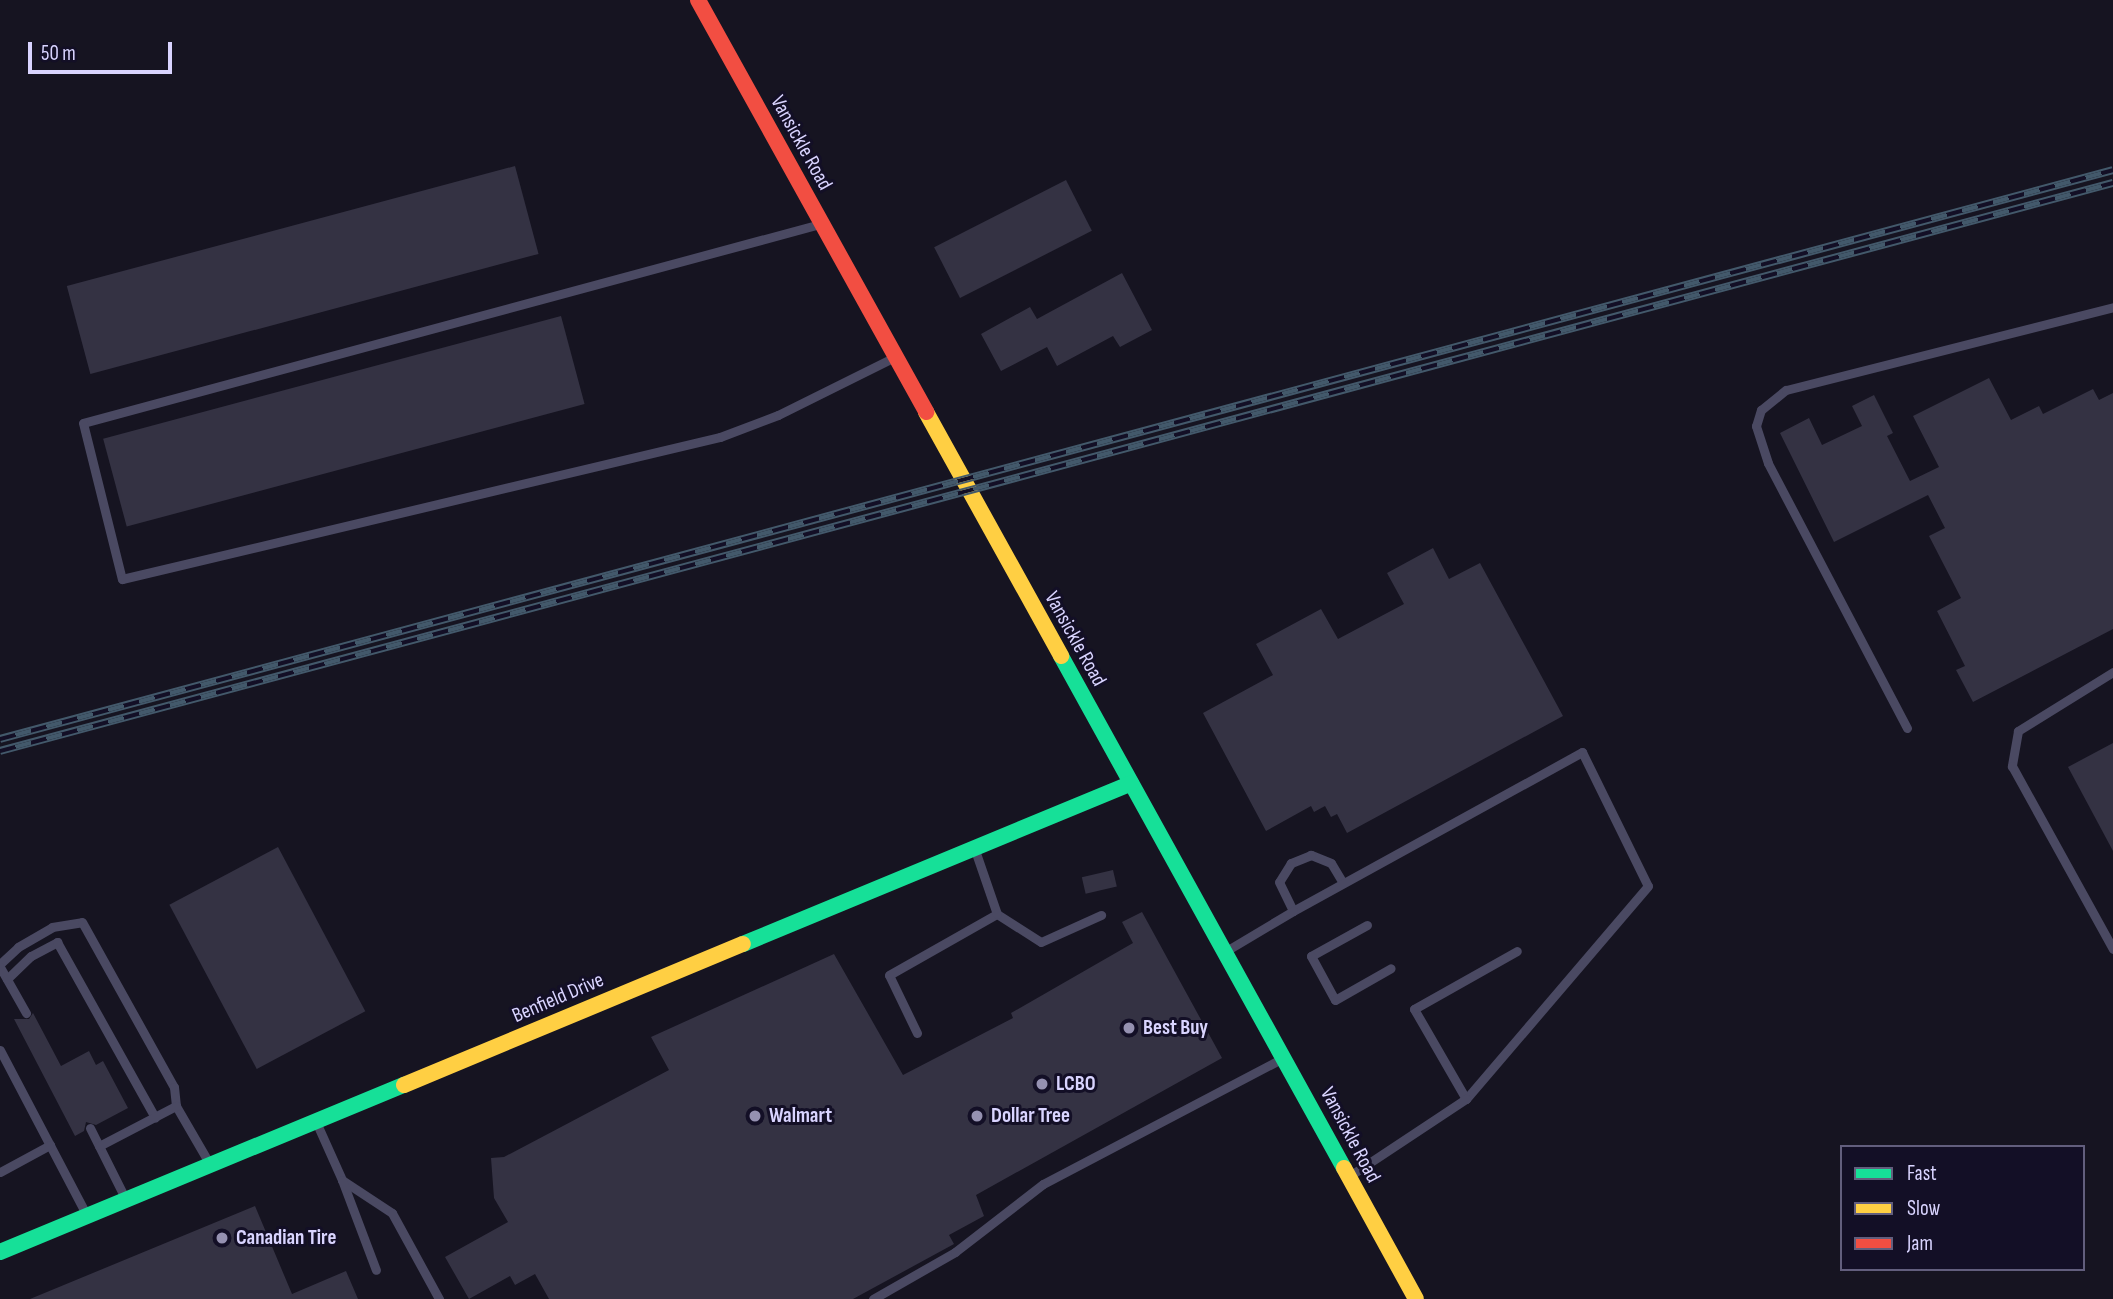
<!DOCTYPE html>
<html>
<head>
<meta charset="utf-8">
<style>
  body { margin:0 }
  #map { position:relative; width:2113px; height:1299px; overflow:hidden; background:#161421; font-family:"Sofia Sans Condensed",sans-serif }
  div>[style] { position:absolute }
  .building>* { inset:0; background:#343243; transform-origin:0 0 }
  .lane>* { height:9px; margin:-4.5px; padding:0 4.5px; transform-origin:4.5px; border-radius:4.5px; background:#4a4962 }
  .fast>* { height:16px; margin:-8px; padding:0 8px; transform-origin:8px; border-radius:8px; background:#16e098 }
  .slow>* { height:16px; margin:-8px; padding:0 8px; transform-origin:8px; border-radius:8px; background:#ffcf43 }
  .jam>* { height:16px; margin:-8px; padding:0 8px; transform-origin:8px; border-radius:8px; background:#f24e42 }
  .rail>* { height:8px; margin-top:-4px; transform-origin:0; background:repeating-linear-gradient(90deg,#130f26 0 16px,#43596b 0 32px); box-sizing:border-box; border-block:2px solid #43596b }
  .dots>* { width:19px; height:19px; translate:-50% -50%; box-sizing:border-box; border:4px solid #130f26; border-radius:50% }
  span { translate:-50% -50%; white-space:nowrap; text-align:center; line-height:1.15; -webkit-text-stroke:6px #130f26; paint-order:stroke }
  .street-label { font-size:21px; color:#d9d4ff }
  .poi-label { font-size:21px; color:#d9d4ff; font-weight:700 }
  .left { translate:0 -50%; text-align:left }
  .legend { position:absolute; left:1840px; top:1145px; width:245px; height:126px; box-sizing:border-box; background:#130f26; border:2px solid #625e7d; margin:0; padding:9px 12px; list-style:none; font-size:21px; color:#d9d4ff }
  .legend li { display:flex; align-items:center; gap:14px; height:35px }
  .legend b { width:35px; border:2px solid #625e7d }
  .scale { position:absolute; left:28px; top:42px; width:144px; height:32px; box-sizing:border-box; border:4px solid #d9d4ff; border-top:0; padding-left:9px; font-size:21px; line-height:24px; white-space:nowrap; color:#d9d4ff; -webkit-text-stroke:5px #130f26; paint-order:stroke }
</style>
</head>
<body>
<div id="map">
  <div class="building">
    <div style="left:515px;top:166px;width:91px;height:464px;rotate:75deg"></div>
    <div style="left:1066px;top:180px;width:57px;height:148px;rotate:63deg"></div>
    <div style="clip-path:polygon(1122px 273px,1152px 330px,1120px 347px,1113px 336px,1057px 366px,1047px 347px,1001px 371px,981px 334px,1030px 307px,1037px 319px)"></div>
    <div style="left:561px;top:316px;width:91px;height:474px;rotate:75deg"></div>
    <div style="clip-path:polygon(1989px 378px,2011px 420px,2039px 406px,2043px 414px,2093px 389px,2099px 400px,2113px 393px,2113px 629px,1973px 702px,1956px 670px,1965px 666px,1937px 611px,1961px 598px,1929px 536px,1945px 528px,1928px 495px,1834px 542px,1780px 433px,1809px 418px,1822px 445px,1862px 426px,1852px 406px,1874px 395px,1893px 433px,1887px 436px,1910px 481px,1939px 467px,1913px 416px)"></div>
    <div style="clip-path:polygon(1433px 548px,1449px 579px,1480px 563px,1563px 716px,1347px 833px,1337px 814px,1331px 817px,1325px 806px,1314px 812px,1311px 806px,1266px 831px,1203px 713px,1273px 675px,1256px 644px,1321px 609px,1338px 639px,1404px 604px,1387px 573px)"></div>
    <div style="clip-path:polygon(2113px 743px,2113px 851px,2068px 767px)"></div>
    <div style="left:278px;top:847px;width:186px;height:123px;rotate:62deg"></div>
    <div style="left:1113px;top:870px;width:17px;height:32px;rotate:77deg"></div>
    <div style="clip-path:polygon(1142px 912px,1222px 1058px,976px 1195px,984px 1216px,949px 1235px,954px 1244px,853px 1299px,549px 1299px,535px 1274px,515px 1285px,510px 1276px,469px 1299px,445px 1257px,508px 1222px,494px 1198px,491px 1158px,504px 1157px,669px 1070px,651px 1037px,834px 954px,903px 1075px,1013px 1018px,1011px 1013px,1133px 943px,1122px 922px)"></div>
    <div style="clip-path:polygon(33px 1013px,61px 1066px,89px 1051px,96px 1065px,103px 1061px,128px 1108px,96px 1125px,86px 1122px,84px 1131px,75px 1136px,14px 1019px,29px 1019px)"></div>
    <div style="clip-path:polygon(255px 1206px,292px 1294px,346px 1271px,358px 1299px,30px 1299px)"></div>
  </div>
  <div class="lane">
    <div style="left:820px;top:224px;width:763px;rotate:164.89deg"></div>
    <div style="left:83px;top:423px;width:161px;rotate:76deg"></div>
    <div style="left:122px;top:579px;width:615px;rotate:-13.36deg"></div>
    <div style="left:720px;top:437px;width:62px;rotate:-20.8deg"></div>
    <div style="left:778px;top:415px;width:128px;rotate:-26.4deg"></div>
    <div style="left:2113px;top:672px;width:112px;rotate:148.2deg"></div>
    <div style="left:2018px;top:731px;width:36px;rotate:100deg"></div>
    <div style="left:2012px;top:766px;width:209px;rotate:61.1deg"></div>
    <div style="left:1907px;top:728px;width:299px;rotate:-117.7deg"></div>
    <div style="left:1768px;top:463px;width:39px;rotate:-108deg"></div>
    <div style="left:1756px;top:426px;width:17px;rotate:-73deg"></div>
    <div style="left:1761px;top:410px;width:32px;rotate:-39deg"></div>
    <div style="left:1786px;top:390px;width:337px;rotate:-14.2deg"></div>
    <div style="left:1343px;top:883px;width:23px;rotate:-121deg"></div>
    <div style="left:1331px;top:863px;width:22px;rotate:-158deg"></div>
    <div style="left:1311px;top:855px;width:22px;rotate:158deg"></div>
    <div style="left:1291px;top:863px;width:22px;rotate:122deg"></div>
    <div style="left:1279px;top:882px;width:32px;rotate:64deg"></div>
    <div style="left:1293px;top:911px;width:330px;rotate:-28.8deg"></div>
    <div style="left:1582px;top:752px;width:149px;rotate:63.8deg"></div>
    <div style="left:1648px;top:886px;width:280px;rotate:130.5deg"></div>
    <div style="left:1466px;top:1099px;width:104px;rotate:-120deg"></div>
    <div style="left:1414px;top:1009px;width:118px;rotate:-29.4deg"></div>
    <div style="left:997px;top:914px;width:52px;rotate:32.5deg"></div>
    <div style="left:1041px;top:942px;width:66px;rotate:-24.2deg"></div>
    <div style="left:1367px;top:925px;width:64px;rotate:151deg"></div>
    <div style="left:1311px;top:956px;width:50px;rotate:61.4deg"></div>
    <div style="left:1335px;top:1000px;width:64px;rotate:-29.7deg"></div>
    <div style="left:1226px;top:951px;width:78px;rotate:-30.8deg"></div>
    <div style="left:0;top:964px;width:25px;rotate:-43deg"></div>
    <div style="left:18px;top:947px;width:39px;rotate:-30deg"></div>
    <div style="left:52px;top:927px;width:30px;rotate:-9deg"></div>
    <div style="left:82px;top:922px;width:189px;rotate:60.9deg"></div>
    <div style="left:174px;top:1087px;width:19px;rotate:84deg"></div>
    <div style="left:176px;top:1106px;width:66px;rotate:59.9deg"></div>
    <div style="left:0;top:967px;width:53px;rotate:60.5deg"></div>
    <div style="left:7px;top:979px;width:33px;rotate:-44deg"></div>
    <div style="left:31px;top:956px;width:30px;rotate:-28deg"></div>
    <div style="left:57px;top:942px;width:201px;rotate:60.8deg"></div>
    <div style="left:917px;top:1033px;width:64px;rotate:-115.8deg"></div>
    <div style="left:889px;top:975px;width:124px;rotate:-29.5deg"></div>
    <div style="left:997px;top:914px;width:68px;rotate:-109deg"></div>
    <div style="left:0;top:1050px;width:185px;rotate:62.3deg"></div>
    <div style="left:317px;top:1124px;width:61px;rotate:65.9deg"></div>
    <div style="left:342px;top:1180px;width:60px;rotate:33.4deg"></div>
    <div style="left:392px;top:1213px;width:98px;rotate:61.3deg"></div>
    <div style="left:90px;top:1128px;width:78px;rotate:63.4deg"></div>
    <div style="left:99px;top:1146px;width:87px;rotate:-27.5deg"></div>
    <div style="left:0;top:1172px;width:57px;rotate:-28.4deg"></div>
    <div style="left:1351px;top:1175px;width:138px;rotate:-33.5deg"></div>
    <div style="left:342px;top:1180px;width:96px;rotate:69.3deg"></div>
    <div style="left:873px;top:1299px;width:95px;rotate:-29.8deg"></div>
    <div style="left:955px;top:1252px;width:111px;rotate:-37.7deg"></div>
    <div style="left:1043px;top:1184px;width:269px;rotate:-27.7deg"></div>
  </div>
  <div class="fast">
    <div style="left:1061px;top:656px;width:585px;rotate:61.07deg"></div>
    <div style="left:743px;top:944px;width:420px;rotate:-22.5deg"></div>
    <div style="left:0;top:1252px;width:437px;rotate:-22.5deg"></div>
  </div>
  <div class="slow">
    <div style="left:926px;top:412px;width:279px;rotate:61deg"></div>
    <div style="left:404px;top:1085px;width:367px;rotate:-22.6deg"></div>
    <div style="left:1344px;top:1168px;width:149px;rotate:61.2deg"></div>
  </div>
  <div class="jam">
    <div style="left:698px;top:0;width:471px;rotate:61deg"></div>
  </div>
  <div class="rail">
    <div style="left:0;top:739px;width:2188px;rotate:-15.07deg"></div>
    <div style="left:0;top:751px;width:2188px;rotate:-15.05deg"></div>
  </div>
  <div class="dots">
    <div style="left:1129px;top:1028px;background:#9591b1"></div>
    <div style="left:1042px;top:1084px;background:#9591b1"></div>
    <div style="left:755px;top:1116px;background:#9591b1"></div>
    <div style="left:977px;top:1116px;background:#9591b1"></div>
    <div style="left:222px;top:1238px;background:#9591b1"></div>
  </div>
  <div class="street-label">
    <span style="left:801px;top:143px;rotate:61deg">Vansickle Road</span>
    <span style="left:1075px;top:639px;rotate:61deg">Vansickle Road</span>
    <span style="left:558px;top:998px;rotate:-23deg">Benfield Drive</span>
    <span style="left:1350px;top:1135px;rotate:62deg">Vansickle Road</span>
  </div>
  <div class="poi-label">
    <span class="left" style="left:1143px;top:1028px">Best Buy</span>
    <span class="left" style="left:1056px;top:1084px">LCBO</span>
    <span class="left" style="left:769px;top:1116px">Walmart</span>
    <span class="left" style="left:991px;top:1116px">Dollar Tree</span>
    <span class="left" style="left:236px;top:1238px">Canadian Tire</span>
  </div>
  <ul class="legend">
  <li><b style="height:9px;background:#16e098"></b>Fast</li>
  <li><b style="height:9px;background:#ffcf43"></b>Slow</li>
  <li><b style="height:9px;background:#f24e42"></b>Jam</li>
  </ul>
  <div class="scale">50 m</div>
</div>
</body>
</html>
